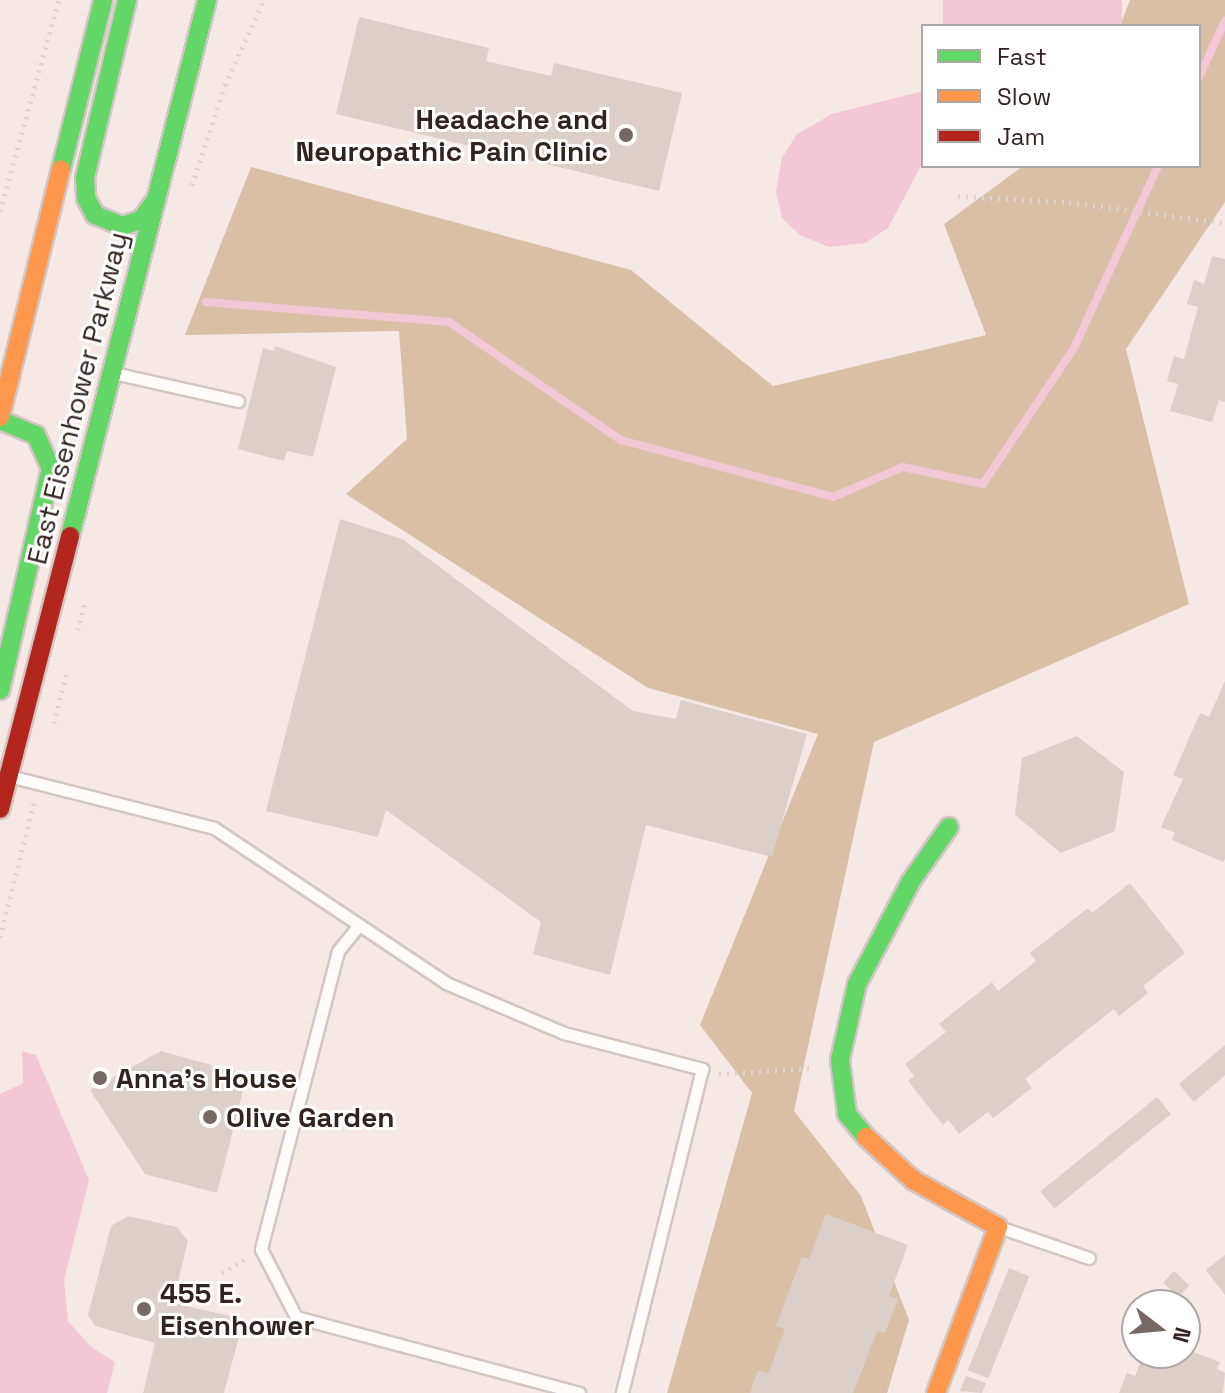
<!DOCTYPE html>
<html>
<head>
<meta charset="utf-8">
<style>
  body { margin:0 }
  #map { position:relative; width:1225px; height:1393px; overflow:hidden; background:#f6e8e5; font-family:"Space Grotesk",sans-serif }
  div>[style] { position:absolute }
  .forest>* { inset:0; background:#dabfa7 }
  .water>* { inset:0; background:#f3c7d5; transform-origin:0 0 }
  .stream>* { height:8px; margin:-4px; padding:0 4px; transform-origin:4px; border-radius:4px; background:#f3c7d5 }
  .building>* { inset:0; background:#dccfca; transform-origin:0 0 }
  .path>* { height:5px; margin-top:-2.5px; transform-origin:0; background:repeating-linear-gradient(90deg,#dad5d4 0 2px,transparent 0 8px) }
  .roads { filter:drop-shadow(2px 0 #d3c5c2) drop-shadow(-2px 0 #d3c5c2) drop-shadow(0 2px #d3c5c2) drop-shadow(0 -2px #d3c5c2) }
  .lane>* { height:11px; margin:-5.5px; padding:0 5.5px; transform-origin:5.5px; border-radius:5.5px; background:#fefcfb }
  .fast>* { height:18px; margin:-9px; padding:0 9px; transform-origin:9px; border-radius:9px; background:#63d668 }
  .slow>* { height:18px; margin:-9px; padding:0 9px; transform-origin:9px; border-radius:9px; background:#ff974d }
  .jam>* { height:18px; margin:-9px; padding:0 9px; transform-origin:9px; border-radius:9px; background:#b3261e }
  .dots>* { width:22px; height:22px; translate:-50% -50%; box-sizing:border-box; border:4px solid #fff; border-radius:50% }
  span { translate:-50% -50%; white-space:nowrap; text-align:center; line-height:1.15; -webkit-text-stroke:6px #fff; paint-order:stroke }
  .poi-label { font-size:28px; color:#332320; font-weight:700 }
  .right { translate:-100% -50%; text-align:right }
  .left { translate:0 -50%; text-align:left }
  .street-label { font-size:28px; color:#332320 }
  .legend { position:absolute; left:921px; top:24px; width:280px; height:144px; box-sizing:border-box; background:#fff; border:2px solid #ada7a6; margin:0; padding:10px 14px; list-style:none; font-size:24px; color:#332320 }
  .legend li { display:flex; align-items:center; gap:16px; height:40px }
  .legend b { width:40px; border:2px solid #ada7a6 }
  .north { position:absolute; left:1121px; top:1289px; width:80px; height:80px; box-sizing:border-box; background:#fff; border:2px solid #ada7a6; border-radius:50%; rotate:106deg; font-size:22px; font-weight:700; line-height:32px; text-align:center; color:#332320 }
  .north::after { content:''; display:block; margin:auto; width:28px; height:36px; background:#776865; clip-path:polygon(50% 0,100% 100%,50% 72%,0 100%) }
</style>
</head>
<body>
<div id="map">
  <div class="forest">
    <div style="clip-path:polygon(1130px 0,1225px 0,1225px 202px,1126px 349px,1189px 604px,874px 742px,794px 1111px,861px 1196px,909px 1320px,887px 1393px,667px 1393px,752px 1093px,700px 1025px,818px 734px,648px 688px,346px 494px,407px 439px,399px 331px,185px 335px,251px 167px,631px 270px,773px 386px,986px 335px,944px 224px,1023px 166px,1199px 166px,1199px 26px,1120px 26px)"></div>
  </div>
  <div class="water">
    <div style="left:943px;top:0;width:179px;height:26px"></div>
    <div style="clip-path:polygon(923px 91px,923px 162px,888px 228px,865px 243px,829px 247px,800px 235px,782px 218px,776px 191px,782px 158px,797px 134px,832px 114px)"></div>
    <div style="clip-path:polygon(22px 1051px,36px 1055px,89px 1180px,64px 1280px,68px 1321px,91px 1347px,115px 1362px,107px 1393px,0 1393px,0 1094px,23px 1083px)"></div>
  </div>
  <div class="stream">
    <div style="left:1199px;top:77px;width:62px;rotate:-65.1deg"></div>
    <div style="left:206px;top:302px;width:244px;rotate:4.7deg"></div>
    <div style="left:449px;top:322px;width:209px;rotate:34.5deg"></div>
    <div style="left:621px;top:440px;width:220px;rotate:15deg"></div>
    <div style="left:833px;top:497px;width:76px;rotate:-23.2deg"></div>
    <div style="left:903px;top:467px;width:82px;rotate:12deg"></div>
    <div style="left:983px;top:484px;width:164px;rotate:-56.2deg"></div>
    <div style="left:1074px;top:348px;width:200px;rotate:-65.2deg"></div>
  </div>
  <div class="building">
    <div style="clip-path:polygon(359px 17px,489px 48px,486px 61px,551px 76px,554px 63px,682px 93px,659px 191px,336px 114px)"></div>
    <div style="clip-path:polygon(1212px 256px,1225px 259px,1225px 402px,1219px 400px,1212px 422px,1170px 411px,1178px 384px,1167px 381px,1174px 356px,1184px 359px,1198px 307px,1187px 304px,1194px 280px,1204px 284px)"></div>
    <div style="clip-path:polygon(275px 346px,336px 367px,313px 457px,287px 451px,284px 461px,238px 449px,263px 348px,274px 351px)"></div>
    <div style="clip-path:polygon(340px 519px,402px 539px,633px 711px,676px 719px,681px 700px,807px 734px,772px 857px,646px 825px,610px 975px,533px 954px,541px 922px,386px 810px,378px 837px,266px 811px)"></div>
    <div style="clip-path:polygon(1225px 681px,1225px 859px,1223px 862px,1172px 840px,1175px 833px,1161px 827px,1183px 779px,1173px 775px,1200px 713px,1209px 717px)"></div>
    <div style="clip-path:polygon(1077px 736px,1124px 772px,1115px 831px,1061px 853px,1015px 815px,1022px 758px)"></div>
    <div style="clip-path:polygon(1130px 883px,1185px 953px,1143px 986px,1148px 993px,1119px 1016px,1114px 1009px,1025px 1079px,1032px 1088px,993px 1118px,988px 1112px,959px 1134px,948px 1120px,943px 1125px,908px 1081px,914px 1076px,905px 1064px,946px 1032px,939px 1024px,992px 982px,998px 991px,1036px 961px,1030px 953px,1088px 908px,1092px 913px)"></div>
    <div style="clip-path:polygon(1225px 1045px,1225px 1075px,1194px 1102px,1179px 1084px)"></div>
    <div style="clip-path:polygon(161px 1051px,247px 1075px,217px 1193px,145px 1174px,90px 1090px)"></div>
    <div style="left:1157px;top:1097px;width:22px;height:150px;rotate:51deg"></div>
    <div style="clip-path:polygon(826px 1214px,908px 1245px,889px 1296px,898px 1299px,885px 1333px,877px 1331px,853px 1393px,750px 1393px,758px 1370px,768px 1374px,785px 1329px,776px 1326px,802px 1257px,809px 1259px)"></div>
    <div style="clip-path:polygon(128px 1216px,177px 1227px,188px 1241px,173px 1303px,230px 1316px,240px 1333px,224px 1393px,143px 1393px,155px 1343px,95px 1326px,88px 1315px,111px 1226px)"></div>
    <div style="clip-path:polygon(1225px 1255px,1225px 1295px,1206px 1270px)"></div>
    <div style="left:1009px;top:1268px;width:22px;height:110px;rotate:22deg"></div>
    <div style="left:1174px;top:1271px;width:21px;height:16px;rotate:43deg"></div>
    <div style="clip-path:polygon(1185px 1349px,1220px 1362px,1217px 1369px,1225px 1373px,1223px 1393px,1119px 1393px,1127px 1373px,1135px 1376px,1144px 1353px,1185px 1353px)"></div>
    <div style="clip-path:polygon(966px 1376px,986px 1383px,982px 1393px,960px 1391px)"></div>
  </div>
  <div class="path">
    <div style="left:192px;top:185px;width:105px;rotate:-71.7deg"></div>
    <div style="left:225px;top:85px;width:94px;rotate:-65.4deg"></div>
    <div style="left:958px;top:196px;width:111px;rotate:3.1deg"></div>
    <div style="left:1069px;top:202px;width:157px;rotate:7.7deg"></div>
    <div style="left:0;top:211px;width:219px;rotate:-74.4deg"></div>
    <div style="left:78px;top:630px;width:30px;rotate:-76deg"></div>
    <div style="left:54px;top:723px;width:54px;rotate:-76deg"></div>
    <div style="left:0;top:937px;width:142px;rotate:-75.8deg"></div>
    <div style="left:719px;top:1074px;width:95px;rotate:-3.6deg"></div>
    <div style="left:222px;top:1273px;width:29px;rotate:-31deg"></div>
  </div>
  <div class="roads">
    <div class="lane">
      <div style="left:114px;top:373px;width:127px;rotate:12.7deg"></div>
      <div style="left:9px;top:776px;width:211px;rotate:14.2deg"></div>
      <div style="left:214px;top:828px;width:279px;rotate:33.7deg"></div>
      <div style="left:446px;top:983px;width:128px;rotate:23deg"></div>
      <div style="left:564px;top:1033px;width:143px;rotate:14.6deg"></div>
      <div style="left:702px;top:1069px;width:334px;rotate:103.9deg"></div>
      <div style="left:359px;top:925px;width:33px;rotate:129deg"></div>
      <div style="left:338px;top:951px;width:308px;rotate:104.5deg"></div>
      <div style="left:261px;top:1249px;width:76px;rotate:62.8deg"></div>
      <div style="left:296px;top:1317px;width:293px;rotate:15deg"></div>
      <div style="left:999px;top:1227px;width:95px;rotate:19deg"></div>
    </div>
    <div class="fast">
      <div style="left:127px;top:0;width:182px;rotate:103.3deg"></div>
      <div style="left:85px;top:177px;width:21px;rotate:87deg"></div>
      <div style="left:86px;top:198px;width:19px;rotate:62deg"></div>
      <div style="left:95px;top:215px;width:29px;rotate:22deg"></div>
      <div style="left:122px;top:226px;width:20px;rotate:-18deg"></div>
      <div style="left:141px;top:220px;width:26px;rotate:-54deg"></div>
      <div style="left:61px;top:169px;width:174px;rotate:-76deg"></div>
      <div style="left:0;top:420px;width:39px;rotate:23deg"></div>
      <div style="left:36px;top:435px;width:36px;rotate:66deg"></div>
      <div style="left:51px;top:468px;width:228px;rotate:102.9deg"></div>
      <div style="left:70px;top:536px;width:553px;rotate:-75.66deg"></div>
      <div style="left:866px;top:1137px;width:30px;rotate:-130deg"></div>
      <div style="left:847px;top:1114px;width:54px;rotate:-97.4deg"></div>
      <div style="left:840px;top:1060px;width:78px;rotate:-77.4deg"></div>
      <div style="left:857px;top:984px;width:116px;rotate:-62.3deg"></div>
      <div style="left:911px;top:881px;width:66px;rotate:-54.9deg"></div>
    </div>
    <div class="slow">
      <div style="left:0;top:417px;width:255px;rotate:-76.2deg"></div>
      <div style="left:866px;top:1137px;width:64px;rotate:42.5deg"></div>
      <div style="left:913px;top:1180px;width:97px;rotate:28.9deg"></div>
      <div style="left:998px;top:1227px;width:177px;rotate:110.5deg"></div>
    </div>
    <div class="jam">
      <div style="left:0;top:809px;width:282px;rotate:-75.6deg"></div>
    </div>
  </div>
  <div class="dots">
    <div style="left:626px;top:135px;background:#776865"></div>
    <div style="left:100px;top:1078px;background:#776865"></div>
    <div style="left:210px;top:1117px;background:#776865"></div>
    <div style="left:144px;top:1309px;background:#776865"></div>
  </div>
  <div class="poi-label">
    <span class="right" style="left:608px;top:135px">Headache and<br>Neuropathic Pain Clinic</span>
    <span class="left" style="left:116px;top:1078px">Anna's House</span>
    <span class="left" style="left:226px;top:1117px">Olive Garden</span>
    <span class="left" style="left:160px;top:1309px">455 E.<br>Eisenhower</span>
  </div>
  <div class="street-label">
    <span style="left:77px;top:398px;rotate:-76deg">East Eisenhower Parkway</span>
  </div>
  <ul class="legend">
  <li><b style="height:10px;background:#63d668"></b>Fast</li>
  <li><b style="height:10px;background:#ff974d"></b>Slow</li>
  <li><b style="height:10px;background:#b3261e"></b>Jam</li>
  </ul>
  <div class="north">N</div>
</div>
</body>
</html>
